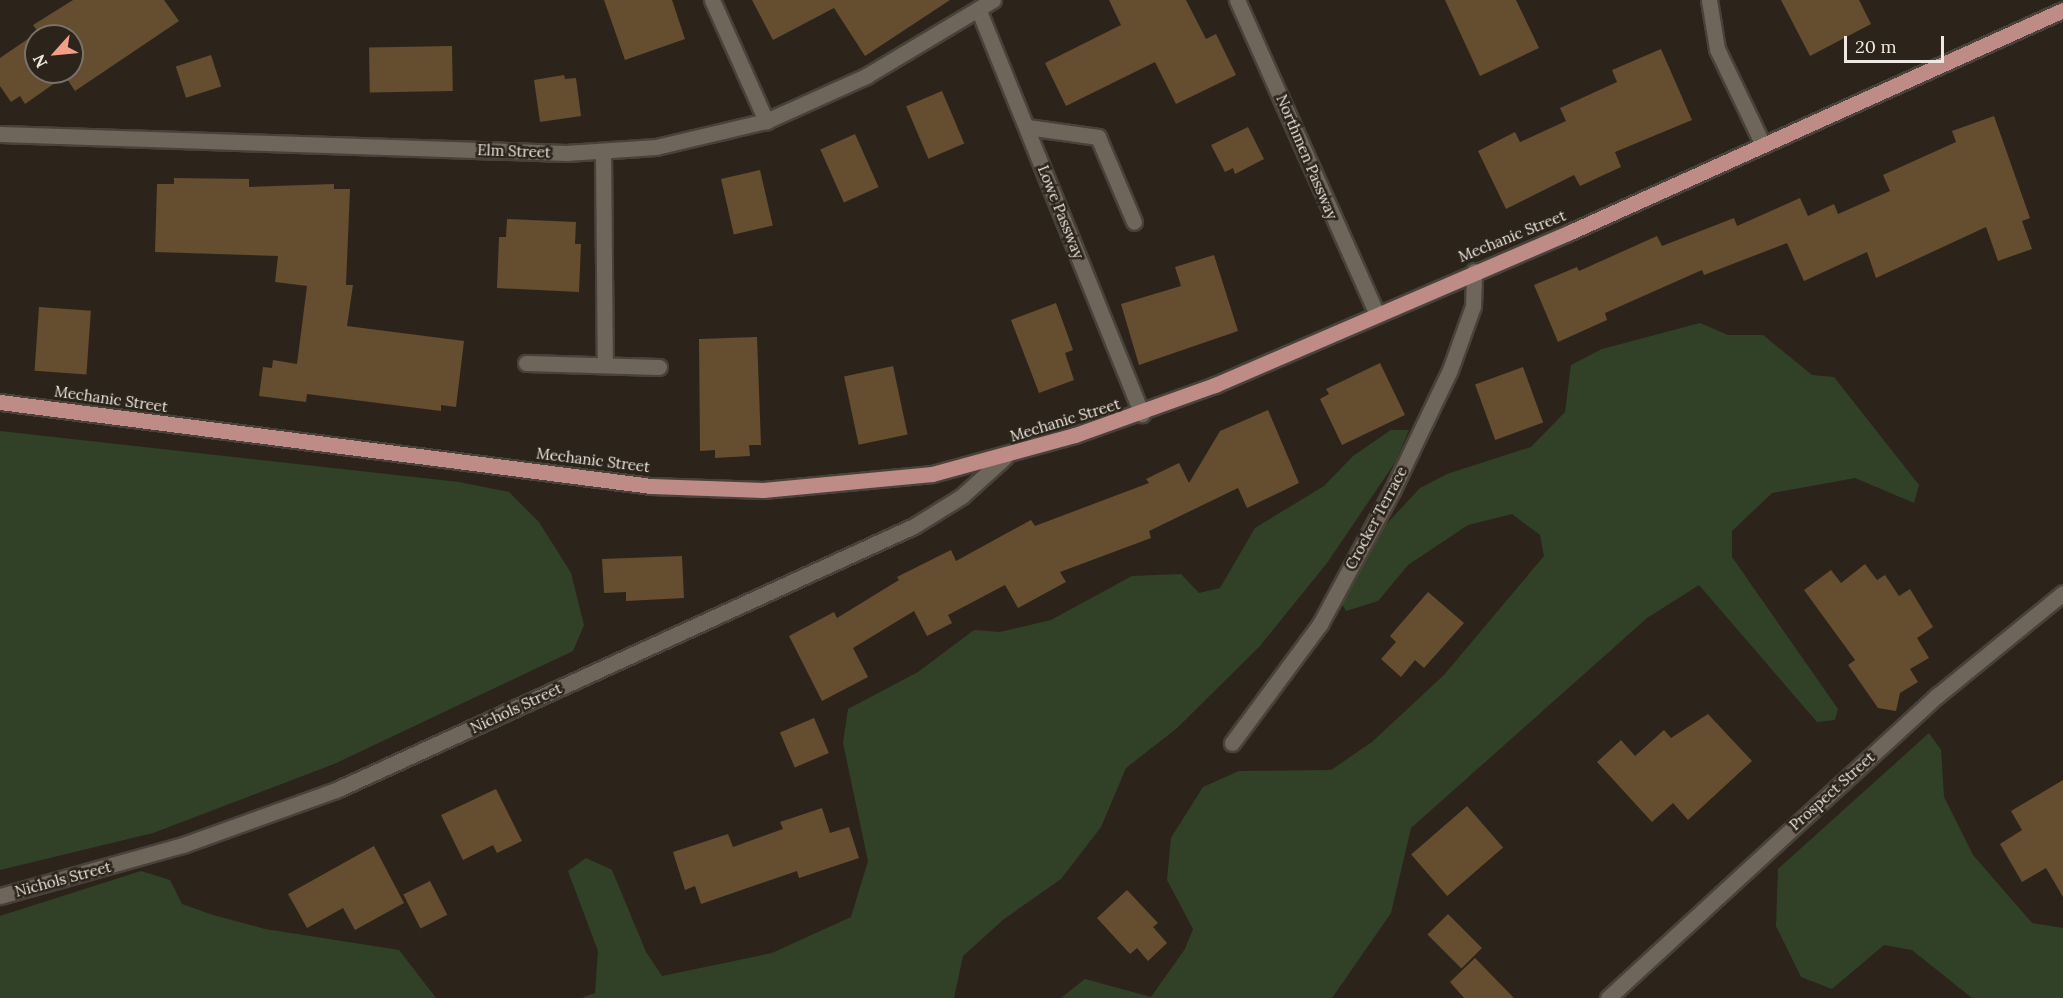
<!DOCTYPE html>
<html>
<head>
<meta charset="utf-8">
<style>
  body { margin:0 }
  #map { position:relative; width:2063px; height:998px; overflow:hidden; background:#2c241b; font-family:Lora,serif }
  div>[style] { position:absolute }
  .green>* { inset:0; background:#314128 }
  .building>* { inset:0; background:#654d2f; transform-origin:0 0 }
  .roads { filter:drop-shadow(2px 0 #49423a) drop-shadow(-2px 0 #49423a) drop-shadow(0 2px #49423a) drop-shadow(0 -2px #49423a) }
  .minor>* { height:15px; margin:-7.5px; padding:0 7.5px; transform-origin:7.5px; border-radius:7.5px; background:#6f665b }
  .major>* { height:15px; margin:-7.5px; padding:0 7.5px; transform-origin:7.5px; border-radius:7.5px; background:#be8b87 }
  span { translate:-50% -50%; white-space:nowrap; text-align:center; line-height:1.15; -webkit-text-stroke:5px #2c241b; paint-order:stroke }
  .street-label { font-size:15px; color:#ede8e1 }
  .north { position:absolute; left:24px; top:24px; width:60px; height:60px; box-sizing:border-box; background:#2c241b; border:2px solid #79726a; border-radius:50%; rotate:243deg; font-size:16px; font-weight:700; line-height:24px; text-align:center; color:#ede8e1 }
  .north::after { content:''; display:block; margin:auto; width:21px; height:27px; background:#f49e88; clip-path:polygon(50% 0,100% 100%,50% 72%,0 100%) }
  .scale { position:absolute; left:1844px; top:36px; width:100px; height:27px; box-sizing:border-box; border:3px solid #ede8e1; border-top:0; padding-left:8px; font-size:18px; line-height:21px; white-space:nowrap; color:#ede8e1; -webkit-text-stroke:4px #2c241b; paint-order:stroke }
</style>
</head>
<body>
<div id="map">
  <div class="green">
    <div style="clip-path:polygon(1700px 323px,1728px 335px,1763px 335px,1812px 375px,1834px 377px,1919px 485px,1914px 503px,1855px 478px,1772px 493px,1732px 531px,1732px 557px,1838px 709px,1835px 720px,1817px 722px,1699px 585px,1647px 618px,1411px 828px,1391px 913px,1332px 998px,1061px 998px,1085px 979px,1151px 997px,1185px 949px,1193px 929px,1167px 880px,1171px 838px,1203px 787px,1239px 771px,1331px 770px,1372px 742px,1444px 675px,1544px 556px,1540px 535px,1512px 514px,1468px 525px,1408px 565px,1378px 601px,1346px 611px,1341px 602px,1378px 533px,1420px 488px,1447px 474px,1531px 447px,1565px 412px,1571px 365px,1602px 349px)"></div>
    <div style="clip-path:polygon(1391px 430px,1409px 430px,1396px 461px,1327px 563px,1259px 647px,1176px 729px,1126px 768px,1101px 827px,1061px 879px,1004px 919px,963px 956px,954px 998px,581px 998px,595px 993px,598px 951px,568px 871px,586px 858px,612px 870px,646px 952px,662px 976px,772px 953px,851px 917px,868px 861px,843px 743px,848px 709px,918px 672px,974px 630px,1000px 632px,1051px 620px,1132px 576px,1181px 574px,1199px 593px,1220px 588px,1255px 528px,1324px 486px,1353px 456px)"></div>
    <div style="clip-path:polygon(0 431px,459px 482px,509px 492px,539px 522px,571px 573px,584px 625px,573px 651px,334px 764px,153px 833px,0 870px)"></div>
    <div style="clip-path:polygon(1929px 733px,1941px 750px,1944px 797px,1973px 855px,2032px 923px,2063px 928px,2063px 998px,1972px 998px,1912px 950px,1884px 945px,1832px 989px,1801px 977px,1776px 926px,1778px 869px)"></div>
    <div style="clip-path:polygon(141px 871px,170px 880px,182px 904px,213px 915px,265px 929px,399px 950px,436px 998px,0 998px,0 916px)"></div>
  </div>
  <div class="building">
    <div style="clip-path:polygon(evenodd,73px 0,164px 0,179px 21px,75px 91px,65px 76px,25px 104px,20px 96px,11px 102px,0 86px,0 58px,38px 32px,33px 25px,73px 0,36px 36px,72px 36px,72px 72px,36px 72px,36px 36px)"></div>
    <div style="clip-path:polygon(604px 0,672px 0,685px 39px,625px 60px)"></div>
    <div style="clip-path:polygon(752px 0,950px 0,865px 56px,834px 8px,773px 40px)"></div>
    <div style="clip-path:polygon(1109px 0,1186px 0,1206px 39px,1216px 34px,1236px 75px,1176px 104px,1155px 62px,1066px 106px,1045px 63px,1121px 25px)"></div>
    <div style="clip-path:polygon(1445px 0,1516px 0,1539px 48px,1480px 76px)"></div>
    <div style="clip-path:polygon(1781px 0,1859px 0,1871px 24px,1810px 56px)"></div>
    <div style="left:452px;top:46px;width:45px;height:83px;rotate:89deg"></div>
    <div style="clip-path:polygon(1661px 49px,1692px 120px,1615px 152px,1621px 167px,1580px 186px,1574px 175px,1506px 209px,1478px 151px,1515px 132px,1520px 142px,1566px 121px,1560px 108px,1617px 82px,1612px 70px)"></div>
    <div style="left:211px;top:55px;width:33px;height:37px;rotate:72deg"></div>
    <div style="clip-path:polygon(564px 75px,565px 79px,576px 78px,581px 116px,540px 122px,534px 80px)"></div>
    <div style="left:942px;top:91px;width:57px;height:39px;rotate:67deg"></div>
    <div style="clip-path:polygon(1994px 116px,2030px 218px,2022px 221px,2032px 249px,1998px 261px,1986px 227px,1876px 278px,1867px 252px,1804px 281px,1787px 243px,1704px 275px,1702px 270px,1605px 313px,1607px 320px,1558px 342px,1534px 285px,1577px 267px,1579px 271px,1657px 236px,1662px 246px,1734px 218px,1737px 226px,1800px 198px,1808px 216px,1834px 204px,1838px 214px,1890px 191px,1883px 175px,1956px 142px,1952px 131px)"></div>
    <div style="clip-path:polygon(1248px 127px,1264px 159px,1235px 174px,1233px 168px,1225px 172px,1211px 145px)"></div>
    <div style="left:855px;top:134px;width:58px;height:38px;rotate:66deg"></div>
    <div style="left:760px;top:170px;width:57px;height:40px;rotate:77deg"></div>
    <div style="clip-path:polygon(174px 178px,249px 179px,249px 187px,334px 184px,334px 189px,350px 189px,346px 285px,353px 285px,347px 326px,464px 341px,456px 407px,441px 405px,441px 411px,307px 394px,306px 402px,259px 396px,263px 367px,272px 368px,273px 360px,297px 364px,307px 286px,275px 282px,278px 256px,155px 252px,157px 184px,174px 184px)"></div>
    <div style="clip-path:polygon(507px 219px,576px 222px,575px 244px,581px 244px,579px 292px,497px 288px,499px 237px,506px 237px)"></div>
    <div style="clip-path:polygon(1214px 255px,1238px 331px,1139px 365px,1121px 304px,1181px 286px,1175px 267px)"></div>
    <div style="clip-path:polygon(1056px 303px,1073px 350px,1065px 353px,1074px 380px,1039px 393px,1011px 320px)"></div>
    <div style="left:39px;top:307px;width:52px;height:64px;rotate:4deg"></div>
    <div style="clip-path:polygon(757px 337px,761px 445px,749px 445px,750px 456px,715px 458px,715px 450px,700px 451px,699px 339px)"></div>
    <div style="clip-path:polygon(1380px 363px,1405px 415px,1342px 445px,1320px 399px,1329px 394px,1326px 389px)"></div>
    <div style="left:893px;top:366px;width:70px;height:50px;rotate:78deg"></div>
    <div style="left:1523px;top:367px;width:59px;height:51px;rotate:70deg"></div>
    <div style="clip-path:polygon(1268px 410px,1299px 483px,1247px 508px,1238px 488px,1149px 531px,1151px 538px,1060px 572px,1066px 582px,1018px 608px,1005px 585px,948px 615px,952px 623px,927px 636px,914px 611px,853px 648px,868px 677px,822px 701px,789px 636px,834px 612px,837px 618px,899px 580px,897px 577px,951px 550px,956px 561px,1031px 520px,1035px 526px,1149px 483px,1146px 479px,1179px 463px,1189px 483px,1220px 431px)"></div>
    <div style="clip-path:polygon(682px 556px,684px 598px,626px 601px,626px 592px,604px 593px,602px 559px)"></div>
    <div style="clip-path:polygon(1865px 564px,1877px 580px,1885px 575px,1899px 596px,1910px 589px,1933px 627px,1917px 638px,1929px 658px,1910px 669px,1918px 682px,1900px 693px,1896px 711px,1878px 708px,1848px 665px,1855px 660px,1804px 590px,1831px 570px,1841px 583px)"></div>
    <div style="clip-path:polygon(1428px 592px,1464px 623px,1424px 668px,1415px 660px,1401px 677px,1381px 659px,1396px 642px,1390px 636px)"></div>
    <div style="clip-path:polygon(1708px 714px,1752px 761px,1688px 820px,1673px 803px,1652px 822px,1597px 762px,1621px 740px,1635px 756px,1664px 730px,1671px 738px)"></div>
    <div style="left:814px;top:718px;width:38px;height:37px;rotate:67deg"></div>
    <div style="clip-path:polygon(2063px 780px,2063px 897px,2046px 868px,2022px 882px,2000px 844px,2022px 830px,2011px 811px)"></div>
    <div style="clip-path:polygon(496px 789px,522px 841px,497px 853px,493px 845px,463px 860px,441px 815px)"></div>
    <div style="left:1467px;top:806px;width:55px;height:74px;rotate:49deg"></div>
    <div style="clip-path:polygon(822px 808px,830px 833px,849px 827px,859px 858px,799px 878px,797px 871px,701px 904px,695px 886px,685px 890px,673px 852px,728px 834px,733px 847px,783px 829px,780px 822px)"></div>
    <div style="clip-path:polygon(374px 846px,404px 903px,355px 930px,343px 908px,307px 928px,288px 894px)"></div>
    <div style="left:430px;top:881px;width:38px;height:30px;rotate:63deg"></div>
    <div style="clip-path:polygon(1127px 890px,1158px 923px,1153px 927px,1167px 943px,1148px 961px,1137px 948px,1130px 954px,1097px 918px)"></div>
    <div style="left:1448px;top:914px;width:48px;height:29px;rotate:45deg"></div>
    <div style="clip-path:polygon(1475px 958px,1514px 998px,1464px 998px,1450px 982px)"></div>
  </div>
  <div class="roads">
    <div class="minor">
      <div style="left:712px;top:0;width:133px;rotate:65.9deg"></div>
      <div style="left:1237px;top:0;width:344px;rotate:66deg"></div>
      <div style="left:1709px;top:0;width:50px;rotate:80.7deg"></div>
      <div style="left:1717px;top:49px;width:106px;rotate:64.4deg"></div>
      <div style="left:979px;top:11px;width:435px;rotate:68deg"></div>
      <div style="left:1027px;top:127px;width:72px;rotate:8deg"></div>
      <div style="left:1098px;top:137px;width:92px;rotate:67deg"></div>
      <div style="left:0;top:134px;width:566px;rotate:1.92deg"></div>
      <div style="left:566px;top:153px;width:90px;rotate:-3.8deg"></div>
      <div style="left:656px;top:147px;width:113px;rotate:-13.3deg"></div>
      <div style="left:766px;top:121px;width:110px;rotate:-24.2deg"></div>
      <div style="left:866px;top:76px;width:148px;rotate:-30.9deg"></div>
      <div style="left:603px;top:152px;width:213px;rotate:89.5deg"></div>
      <div style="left:526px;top:363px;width:133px;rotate:1.7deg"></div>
      <div style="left:1232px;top:743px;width:148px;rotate:-53.5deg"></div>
      <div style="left:1320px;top:624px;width:151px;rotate:-61.6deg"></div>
      <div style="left:1392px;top:491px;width:134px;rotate:-64.4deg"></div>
      <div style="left:1450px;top:370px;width:68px;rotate:-70.2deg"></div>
      <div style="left:1473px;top:306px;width:35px;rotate:-88deg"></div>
      <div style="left:0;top:896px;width:190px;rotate:-15.6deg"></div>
      <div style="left:183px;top:845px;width:163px;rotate:-19.8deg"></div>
      <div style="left:336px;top:790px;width:635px;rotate:-24.55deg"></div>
      <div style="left:914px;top:526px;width:57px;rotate:-32deg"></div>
      <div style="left:962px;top:496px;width:57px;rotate:-42.1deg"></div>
      <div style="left:1608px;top:998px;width:448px;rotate:-42.6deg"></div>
      <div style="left:1938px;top:695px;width:161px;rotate:-39.2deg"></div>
    </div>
    <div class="major">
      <div style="left:0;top:402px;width:656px;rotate:7.35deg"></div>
      <div style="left:651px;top:486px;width:112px;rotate:2deg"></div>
      <div style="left:763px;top:490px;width:170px;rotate:-5.4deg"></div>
      <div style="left:932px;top:474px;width:148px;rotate:-15.3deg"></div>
      <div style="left:1075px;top:435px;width:149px;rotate:-19.7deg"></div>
      <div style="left:1215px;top:385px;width:384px;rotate:-23.3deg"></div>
      <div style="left:1568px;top:233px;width:543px;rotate:-24.25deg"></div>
    </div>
  </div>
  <div class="street-label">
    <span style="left:514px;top:151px;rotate:2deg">Elm Street</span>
    <span style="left:1307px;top:157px;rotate:67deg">Northmen Passway</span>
    <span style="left:1061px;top:212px;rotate:68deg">Lowe Passway</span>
    <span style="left:1512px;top:236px;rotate:-22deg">Mechanic Street</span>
    <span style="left:111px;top:399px;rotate:8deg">Mechanic Street</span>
    <span style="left:1065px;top:420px;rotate:-17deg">Mechanic Street</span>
    <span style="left:593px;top:460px;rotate:7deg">Mechanic Street</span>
    <span style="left:1376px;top:518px;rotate:-62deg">Crocker Terrace</span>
    <span style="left:516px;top:708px;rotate:-25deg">Nichols Street</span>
    <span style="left:1832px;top:791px;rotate:-42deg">Prospect Street</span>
    <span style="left:63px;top:879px;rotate:-15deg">Nichols Street</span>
  </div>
  <div class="north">N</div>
  <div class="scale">20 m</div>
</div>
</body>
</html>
